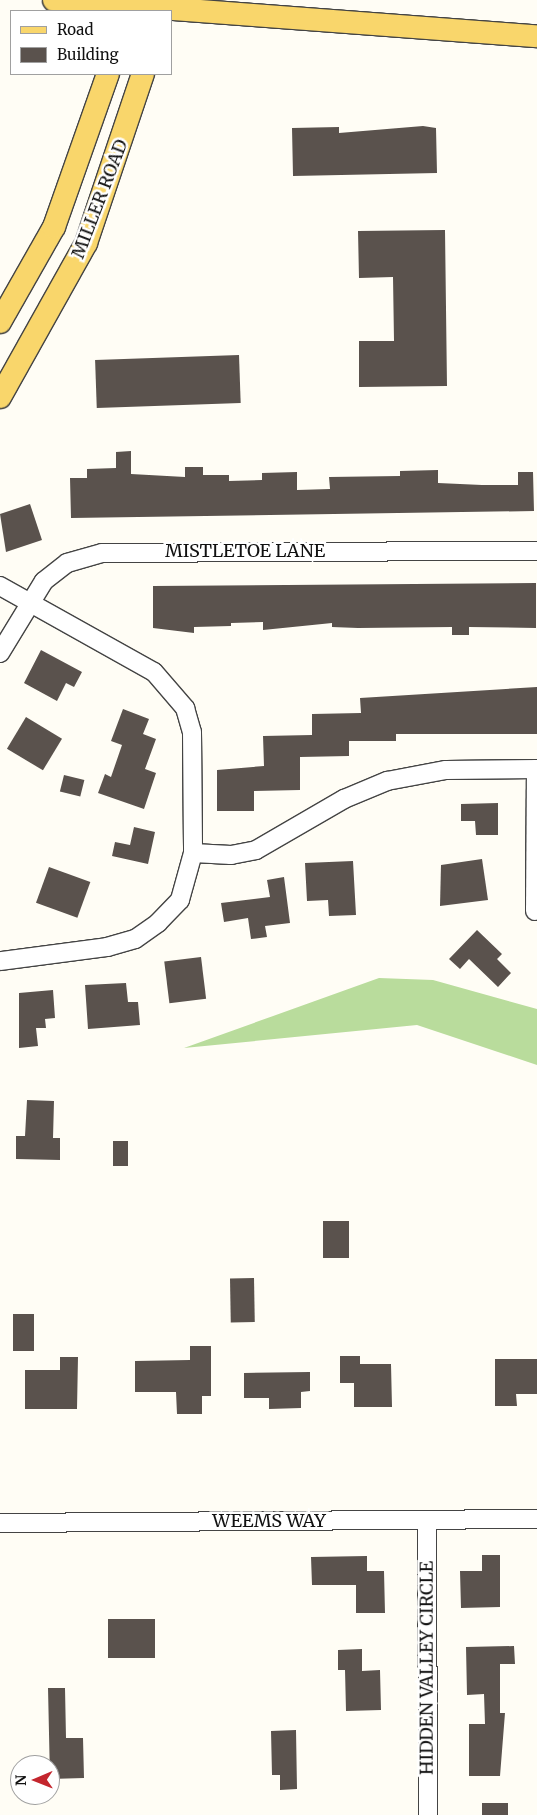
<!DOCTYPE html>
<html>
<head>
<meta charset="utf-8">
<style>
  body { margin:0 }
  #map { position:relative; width:537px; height:1815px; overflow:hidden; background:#fffdf5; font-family:Merriweather,serif }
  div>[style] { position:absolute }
  .forest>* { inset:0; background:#b9dc9c }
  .building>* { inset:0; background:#5a524d; transform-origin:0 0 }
  .roads { filter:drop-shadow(1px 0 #444) drop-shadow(-1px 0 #444) drop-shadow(0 1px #444) drop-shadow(0 -1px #444) }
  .minor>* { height:18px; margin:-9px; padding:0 9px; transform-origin:9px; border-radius:9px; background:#fff }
  .major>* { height:22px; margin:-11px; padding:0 11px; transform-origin:11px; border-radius:11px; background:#f9d66b }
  span { translate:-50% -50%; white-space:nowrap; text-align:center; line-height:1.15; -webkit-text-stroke:5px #fff; paint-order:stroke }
  .street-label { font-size:18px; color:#111 }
  .legend { position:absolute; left:10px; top:10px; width:162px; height:65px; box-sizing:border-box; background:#fff; border:1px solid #a0a0a0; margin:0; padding:6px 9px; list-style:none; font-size:15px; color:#111 }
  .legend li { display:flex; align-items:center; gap:10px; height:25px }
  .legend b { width:25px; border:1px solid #a0a0a0 }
  .north { position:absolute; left:10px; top:1755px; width:50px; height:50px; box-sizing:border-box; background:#fff; border:1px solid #a0a0a0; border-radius:50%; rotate:269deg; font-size:14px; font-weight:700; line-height:20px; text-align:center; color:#111 }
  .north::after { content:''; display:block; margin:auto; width:18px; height:22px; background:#c4262e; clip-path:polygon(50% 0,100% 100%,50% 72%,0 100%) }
</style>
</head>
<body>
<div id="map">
  <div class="forest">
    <div style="clip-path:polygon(379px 978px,433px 980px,537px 1009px,537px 1065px,417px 1025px,184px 1048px)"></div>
  </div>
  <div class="building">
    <div style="clip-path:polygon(423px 126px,436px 128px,437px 173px,293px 176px,292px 128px,339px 127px,339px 133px)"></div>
    <div style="clip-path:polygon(445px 230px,447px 386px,359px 387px,359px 341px,394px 341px,393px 277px,359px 278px,358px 231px)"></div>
    <div style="left:239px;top:355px;width:48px;height:144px;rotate:88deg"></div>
    <div style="clip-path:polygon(131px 451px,131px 474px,185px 477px,185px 467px,203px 467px,203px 475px,229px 475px,229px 481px,262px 480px,262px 473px,297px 472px,297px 490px,330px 489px,329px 477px,400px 476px,400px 471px,438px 470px,438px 483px,482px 485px,518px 485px,518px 472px,533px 472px,534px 511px,71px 518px,70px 478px,87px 478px,87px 469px,116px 468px,116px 452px)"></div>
    <div style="clip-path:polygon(30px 504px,42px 540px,6px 552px,0 514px)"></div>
    <div style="clip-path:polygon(536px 583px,536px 628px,469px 627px,469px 635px,452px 635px,452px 627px,358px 628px,332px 627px,332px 623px,263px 630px,263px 622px,231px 623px,231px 626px,194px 627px,194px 633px,153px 628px,153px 586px)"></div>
    <div style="clip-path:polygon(41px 650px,82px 672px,74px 687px,66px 683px,57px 701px,24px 683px)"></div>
    <div style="clip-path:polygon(537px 687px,537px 734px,396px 734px,396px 741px,349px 741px,349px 756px,300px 757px,300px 790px,254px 791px,254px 811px,217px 811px,217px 770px,264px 766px,263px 736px,312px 735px,312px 714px,361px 713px,360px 698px)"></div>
    <div style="clip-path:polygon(123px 709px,149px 719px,143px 734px,156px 739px,145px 769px,156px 773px,144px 809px,98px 793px,105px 774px,111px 777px,122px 745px,111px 741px)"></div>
    <div style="left:26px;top:717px;width:42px;height:37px;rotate:31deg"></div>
    <div style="left:64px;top:775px;width:21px;height:17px;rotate:14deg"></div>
    <div style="clip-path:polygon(498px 803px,498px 835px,476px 835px,475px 821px,461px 821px,461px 804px)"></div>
    <div style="clip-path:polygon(134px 827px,155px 832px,148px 864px,112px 856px,115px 842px,130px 845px)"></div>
    <div style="clip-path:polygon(482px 859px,488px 900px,440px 906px,441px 865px)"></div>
    <div style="clip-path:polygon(353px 861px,356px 915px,329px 916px,328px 900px,307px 901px,305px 863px)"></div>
    <div style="left:49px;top:867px;width:44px;height:38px;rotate:20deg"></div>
    <div style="clip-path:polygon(284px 877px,290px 923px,265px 926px,267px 937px,251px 939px,248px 918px,224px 922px,221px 903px,270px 897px,267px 880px)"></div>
    <div style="clip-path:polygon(477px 930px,502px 954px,497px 959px,511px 973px,498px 987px,469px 959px,460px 969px,449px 959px)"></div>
    <div style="left:201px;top:957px;width:42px;height:37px;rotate:83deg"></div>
    <div style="clip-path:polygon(126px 983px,128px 1002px,138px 1002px,140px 1025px,88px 1029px,85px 985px)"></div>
    <div style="clip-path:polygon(53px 990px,55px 1018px,45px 1019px,46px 1028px,36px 1028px,38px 1046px,19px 1048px,19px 993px)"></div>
    <div style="clip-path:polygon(27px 1100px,54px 1101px,53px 1138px,60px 1138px,60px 1160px,16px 1159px,16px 1136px,25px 1136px)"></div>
    <div style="left:113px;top:1141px;width:15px;height:25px"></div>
    <div style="left:323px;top:1221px;width:26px;height:37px"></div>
    <div style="left:254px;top:1278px;width:44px;height:24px;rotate:89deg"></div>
    <div style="left:34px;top:1314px;width:37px;height:21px;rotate:90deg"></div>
    <div style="clip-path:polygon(190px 1346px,211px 1346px,211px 1396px,202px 1396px,202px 1414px,177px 1414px,176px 1392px,135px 1392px,135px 1361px,190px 1360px)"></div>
    <div style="clip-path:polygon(340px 1356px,360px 1356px,360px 1364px,391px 1364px,392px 1407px,354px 1407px,354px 1383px,340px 1383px)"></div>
    <div style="clip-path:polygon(60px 1357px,78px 1357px,77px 1409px,25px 1409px,25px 1370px,60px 1370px)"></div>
    <div style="clip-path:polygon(495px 1359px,537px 1359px,537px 1394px,516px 1394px,517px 1406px,495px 1406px)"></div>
    <div style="clip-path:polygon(310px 1372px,310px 1391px,301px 1392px,301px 1408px,269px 1409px,269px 1398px,244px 1398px,244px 1373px)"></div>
    <div style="clip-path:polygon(482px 1555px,500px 1555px,500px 1607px,461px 1608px,460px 1571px,482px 1571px)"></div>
    <div style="clip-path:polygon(367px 1556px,367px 1571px,384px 1571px,385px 1613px,356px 1613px,356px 1585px,312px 1585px,311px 1557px)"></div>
    <div style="left:155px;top:1619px;width:39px;height:47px;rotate:90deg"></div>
    <div style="clip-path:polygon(514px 1646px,515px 1664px,500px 1664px,500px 1713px,505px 1713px,500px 1776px,469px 1776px,469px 1724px,485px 1724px,484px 1694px,467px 1695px,466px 1647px)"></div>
    <div style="clip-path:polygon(362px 1649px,362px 1671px,380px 1670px,381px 1710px,346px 1711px,345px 1670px,338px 1670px,338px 1650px)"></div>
    <div style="clip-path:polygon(48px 1688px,65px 1688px,66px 1738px,83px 1738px,84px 1778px,50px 1779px)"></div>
    <div style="clip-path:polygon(296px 1730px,297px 1789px,280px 1790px,280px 1775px,272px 1775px,271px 1731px)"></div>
    <div style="left:482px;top:1803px;width:26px;height:12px"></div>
  </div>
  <div class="roads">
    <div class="minor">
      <div style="left:0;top:586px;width:176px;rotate:29.2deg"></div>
      <div style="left:154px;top:672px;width:48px;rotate:49.3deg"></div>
      <div style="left:185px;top:708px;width:25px;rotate:74deg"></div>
      <div style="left:192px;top:732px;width:121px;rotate:89.5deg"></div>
      <div style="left:193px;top:853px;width:49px;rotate:105.5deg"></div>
      <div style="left:180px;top:900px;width:32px;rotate:134deg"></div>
      <div style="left:158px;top:923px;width:28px;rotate:145deg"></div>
      <div style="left:135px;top:939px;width:29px;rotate:164deg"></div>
      <div style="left:107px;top:947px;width:108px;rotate:172.5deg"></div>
      <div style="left:0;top:653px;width:84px;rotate:-58.6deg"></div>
      <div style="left:44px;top:581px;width:29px;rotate:-38deg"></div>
      <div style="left:67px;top:563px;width:36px;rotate:-16deg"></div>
      <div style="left:102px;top:553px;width:435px;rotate:-0.3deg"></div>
      <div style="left:193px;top:853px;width:38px;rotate:3deg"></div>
      <div style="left:231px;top:855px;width:25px;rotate:-11deg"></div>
      <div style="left:256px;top:850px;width:102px;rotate:-30.1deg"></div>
      <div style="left:344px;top:799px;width:47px;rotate:-22.7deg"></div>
      <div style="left:387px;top:781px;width:60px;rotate:-10.6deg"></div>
      <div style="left:446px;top:770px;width:91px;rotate:-0.6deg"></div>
      <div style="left:535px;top:911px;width:142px;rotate:-89.6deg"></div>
      <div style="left:427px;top:1520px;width:295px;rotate:89.8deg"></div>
      <div style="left:0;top:1523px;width:537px;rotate:-0.43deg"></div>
    </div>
    <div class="major">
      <div style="left:54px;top:0;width:484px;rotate:4.3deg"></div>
      <div style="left:0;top:322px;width:109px;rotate:-60.4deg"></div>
      <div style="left:54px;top:227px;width:162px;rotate:-70.6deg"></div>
      <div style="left:0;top:397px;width:176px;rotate:-60.8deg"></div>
      <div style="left:86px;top:243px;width:178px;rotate:-71.4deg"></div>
    </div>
  </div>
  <div class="street-label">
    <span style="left:100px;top:199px;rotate:-69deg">MILLER ROAD</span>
    <span style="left:245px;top:551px">MISTLETOE LANE</span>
    <span style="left:269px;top:1521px">WEEMS WAY</span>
    <span style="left:427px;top:1668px;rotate:-90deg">HIDDEN VALLEY CIRCLE</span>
  </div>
  <ul class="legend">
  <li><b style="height:6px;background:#f9d66b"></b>Road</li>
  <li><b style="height:14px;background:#5a524d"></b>Building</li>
  </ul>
  <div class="north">N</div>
</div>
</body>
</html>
